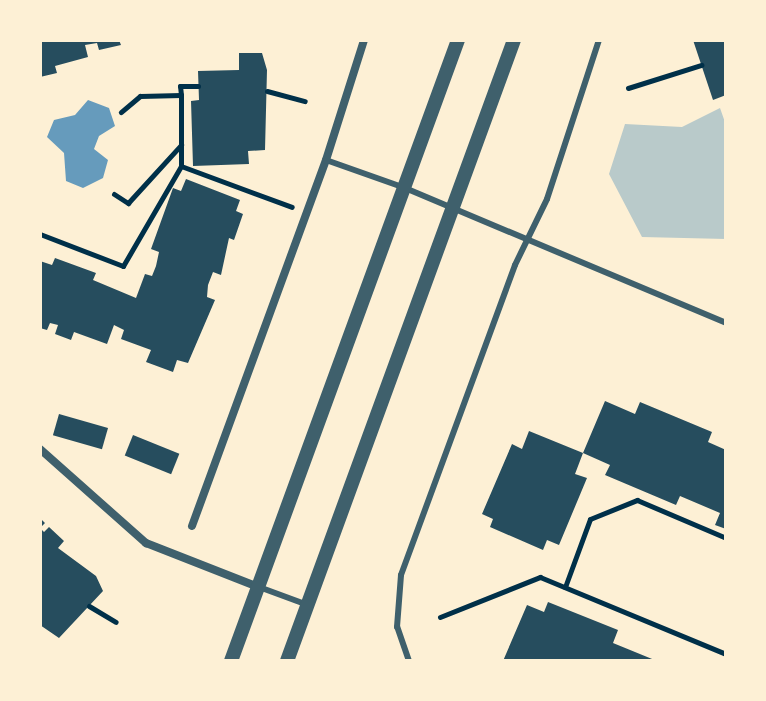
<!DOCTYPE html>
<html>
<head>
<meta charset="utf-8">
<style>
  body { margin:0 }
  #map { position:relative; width:766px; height:701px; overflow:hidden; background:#fdf0d5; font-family:"Sofia Sans Condensed",sans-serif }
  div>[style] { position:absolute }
  .green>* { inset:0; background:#b9caca }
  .water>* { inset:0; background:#669bbc }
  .building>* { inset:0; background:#264d5e; transform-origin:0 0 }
  .path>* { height:5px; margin:-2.5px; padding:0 2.5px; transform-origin:2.5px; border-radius:2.5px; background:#003049 }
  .service>* { height:6px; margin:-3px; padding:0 3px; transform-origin:3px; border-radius:3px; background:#3f606c }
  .minor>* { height:8px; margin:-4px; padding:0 4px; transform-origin:4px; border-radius:4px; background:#3f606c }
  .tertiary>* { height:14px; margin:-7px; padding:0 7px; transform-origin:7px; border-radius:7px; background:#3f606c }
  span { translate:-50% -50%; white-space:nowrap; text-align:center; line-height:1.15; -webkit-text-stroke:8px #fdf0d5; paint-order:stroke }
  .frame { position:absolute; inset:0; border:42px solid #fdf0d5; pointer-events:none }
</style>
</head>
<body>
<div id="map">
  <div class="green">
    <div style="clip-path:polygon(720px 108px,726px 125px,726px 239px,642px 237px,609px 174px,625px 124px,682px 127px)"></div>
  </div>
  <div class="water">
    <div style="clip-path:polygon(88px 100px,109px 108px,115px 126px,99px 136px,94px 149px,108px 160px,103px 178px,83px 188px,66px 181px,64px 153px,47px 137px,54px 120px,75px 115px)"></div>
  </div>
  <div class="building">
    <div style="clip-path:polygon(40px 40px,119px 40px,121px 45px,99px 50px,97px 43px,85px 45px,88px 57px,55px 66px,57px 73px,40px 77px)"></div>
    <div style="clip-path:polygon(693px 40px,726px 40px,726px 95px,713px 100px)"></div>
    <div style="clip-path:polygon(239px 53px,262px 53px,267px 70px,265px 150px,248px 151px,249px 164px,193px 166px,191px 101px,199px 100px,198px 71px,239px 70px)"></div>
    <div style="clip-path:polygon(186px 179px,240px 200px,236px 211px,243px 214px,234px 240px,229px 238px,221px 275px,213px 272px,208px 285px,207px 297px,215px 300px,188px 363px,177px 360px,173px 372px,146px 362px,151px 350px,121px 339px,124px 330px,114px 325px,107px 344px,74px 332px,71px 340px,55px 334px,58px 325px,50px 323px,47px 330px,40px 328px,40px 261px,52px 265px,55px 258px,96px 273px,93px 280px,136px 298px,145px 274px,152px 276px,156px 266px,159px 252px,151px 249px,173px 188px,181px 191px)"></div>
    <div style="clip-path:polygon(605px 401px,635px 414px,640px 402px,712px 432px,708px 442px,726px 450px,726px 529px,715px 525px,720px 513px,680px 496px,676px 505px,605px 475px,610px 465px,583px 453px)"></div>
    <div style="left:59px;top:414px;width:51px;height:22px;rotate:16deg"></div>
    <div style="clip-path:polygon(529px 431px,583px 453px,575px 474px,587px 478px,559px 545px,547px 540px,543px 550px,490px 527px,493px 519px,482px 514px,512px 444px,522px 449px)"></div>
    <div style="left:133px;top:435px;width:50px;height:22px;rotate:22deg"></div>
    <div style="clip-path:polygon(40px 518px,45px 523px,40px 528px,44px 532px,49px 527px,64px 541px,58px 548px,96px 576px,103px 591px,59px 638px,40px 625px)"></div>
    <div style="clip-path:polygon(548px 602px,618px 630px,613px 643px,657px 661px,503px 661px,527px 605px,544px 612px)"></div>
  </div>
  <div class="path">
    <div style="left:628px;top:88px;width:77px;rotate:-17.5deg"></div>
    <div style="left:267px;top:91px;width:39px;rotate:15deg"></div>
    <div style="left:181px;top:95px;width:9px;rotate:-96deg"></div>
    <div style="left:180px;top:86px;width:18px"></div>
    <div style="left:181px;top:146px;width:20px;rotate:90deg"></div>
    <div style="left:181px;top:166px;width:118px;rotate:20.3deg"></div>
    <div style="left:114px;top:194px;width:17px;rotate:33deg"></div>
    <div style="left:128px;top:203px;width:79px;rotate:-47.6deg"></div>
    <div style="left:181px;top:145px;width:50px;rotate:-90deg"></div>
    <div style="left:181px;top:95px;width:41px;rotate:178.6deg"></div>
    <div style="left:140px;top:96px;width:25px;rotate:140deg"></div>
    <div style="left:40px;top:234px;width:89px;rotate:21.1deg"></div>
    <div style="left:123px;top:266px;width:116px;rotate:-59.9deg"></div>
    <div style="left:565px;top:587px;width:72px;rotate:-69.8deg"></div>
    <div style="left:590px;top:519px;width:51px;rotate:-22deg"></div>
    <div style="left:637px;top:500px;width:97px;rotate:23.1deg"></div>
    <div style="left:89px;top:606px;width:31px;rotate:31deg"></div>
    <div style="left:440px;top:617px;width:108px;rotate:-21.8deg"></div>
    <div style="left:540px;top:577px;width:201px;rotate:22.5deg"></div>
  </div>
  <div class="service">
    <div style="left:326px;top:160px;width:84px;rotate:19.5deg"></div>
    <div style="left:405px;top:188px;width:348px;rotate:22.8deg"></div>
    <div style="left:259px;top:587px;width:52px;rotate:20.2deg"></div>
    <div style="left:409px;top:661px;width:36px;rotate:-109deg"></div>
    <div style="left:397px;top:627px;width:52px;rotate:-85.6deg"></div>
    <div style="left:401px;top:575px;width:330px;rotate:-69.8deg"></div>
    <div style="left:515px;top:265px;width:73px;rotate:-64.1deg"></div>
    <div style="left:547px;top:199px;width:167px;rotate:-71.9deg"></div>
  </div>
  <div class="minor">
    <div style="left:40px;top:449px;width:142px;rotate:41.6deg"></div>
    <div style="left:146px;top:543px;width:120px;rotate:21.4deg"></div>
    <div style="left:192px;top:526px;width:390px;rotate:-69.9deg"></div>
    <div style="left:326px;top:160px;width:126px;rotate:-72.4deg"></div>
  </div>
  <div class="tertiary">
    <div style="left:231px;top:661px;width:661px;rotate:-69.92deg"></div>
    <div style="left:287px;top:661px;width:661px;rotate:-69.92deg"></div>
  </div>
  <div class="frame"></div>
</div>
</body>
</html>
